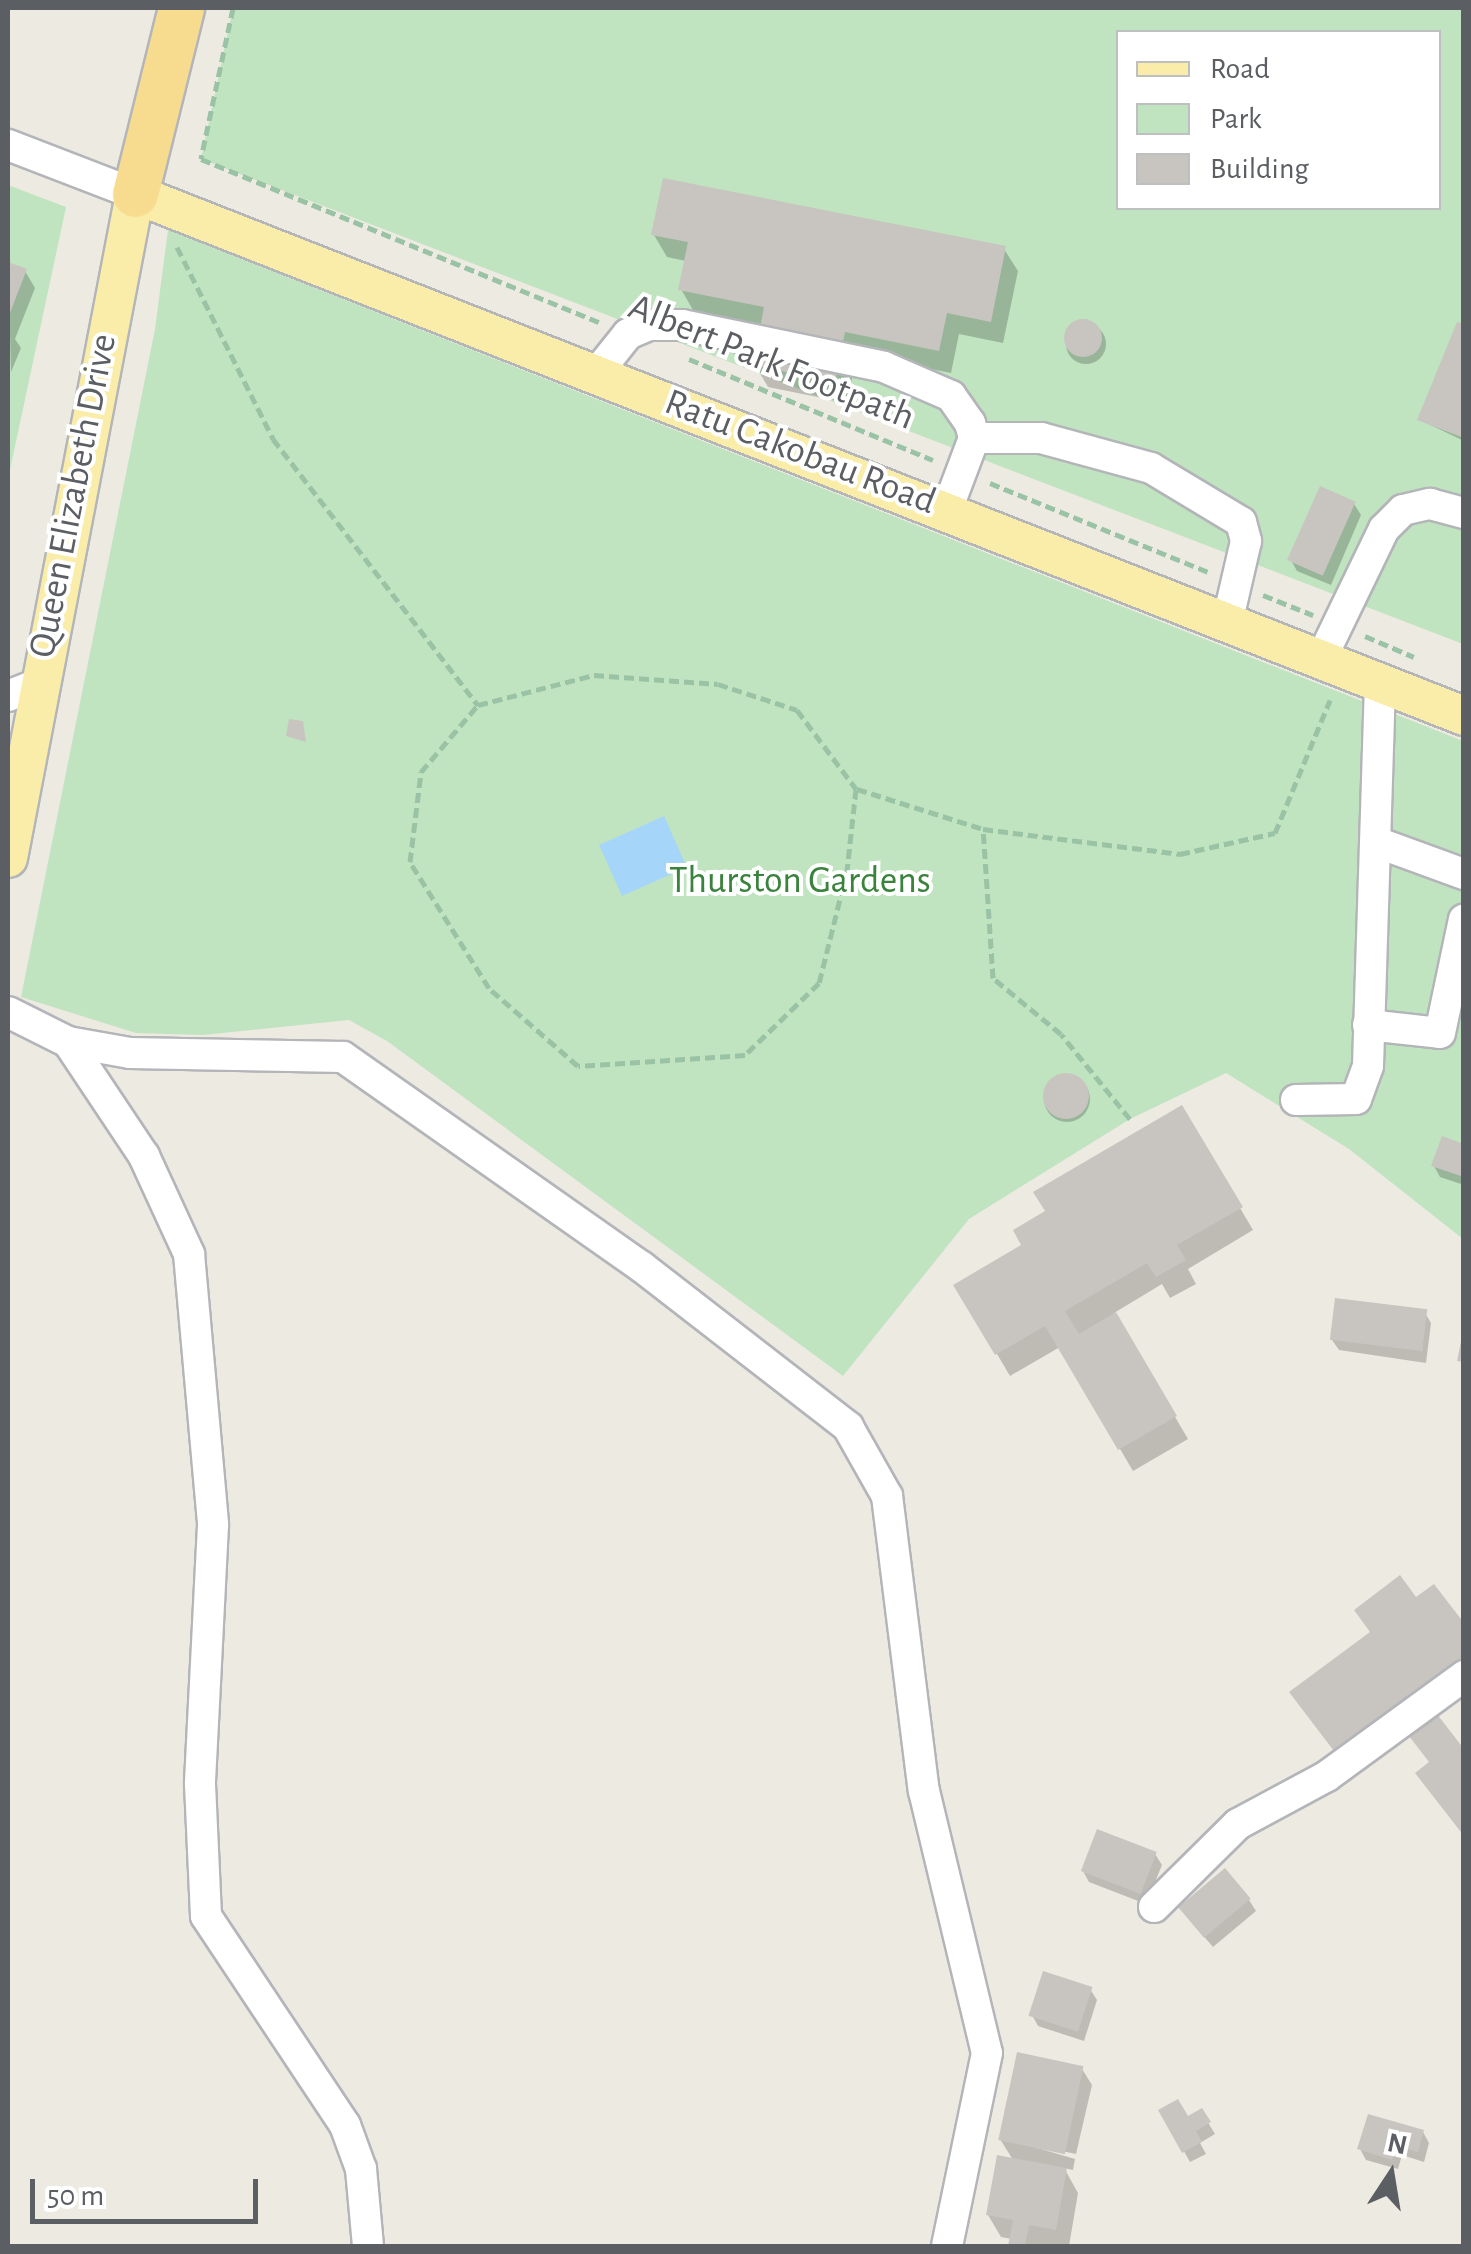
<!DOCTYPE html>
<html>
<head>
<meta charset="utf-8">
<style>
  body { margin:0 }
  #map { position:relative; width:1471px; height:2254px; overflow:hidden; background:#edeae2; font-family:"Alegreya Sans",sans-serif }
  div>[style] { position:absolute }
  .green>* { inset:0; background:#c0e3c0 }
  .water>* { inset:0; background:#a5d6fa; transform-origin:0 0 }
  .shadow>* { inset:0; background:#0003 }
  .round { border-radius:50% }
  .building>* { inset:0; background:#c8c5c0; transform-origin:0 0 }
  .path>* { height:5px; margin-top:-2.5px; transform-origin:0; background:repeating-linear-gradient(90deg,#9ac3a5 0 10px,transparent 0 15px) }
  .roads { filter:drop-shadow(2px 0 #b3b5b9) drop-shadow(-2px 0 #b3b5b9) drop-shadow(0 2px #b3b5b9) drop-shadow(0 -2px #b3b5b9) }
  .minor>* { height:30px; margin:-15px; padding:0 15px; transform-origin:15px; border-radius:15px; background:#fff }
  .major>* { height:38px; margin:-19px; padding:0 19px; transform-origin:19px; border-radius:19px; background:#faedaa }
  .highway>* { height:45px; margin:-22.5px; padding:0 22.5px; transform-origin:22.5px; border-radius:22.5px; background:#f7dc8f }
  span { translate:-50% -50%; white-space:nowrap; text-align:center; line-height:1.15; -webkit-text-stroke:8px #fff; paint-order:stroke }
  .street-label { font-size:38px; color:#5b5e62 }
  .park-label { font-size:38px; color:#3a833c }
  .frame { position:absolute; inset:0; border:10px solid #5b5e62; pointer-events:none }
  .legend { position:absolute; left:1116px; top:30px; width:325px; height:180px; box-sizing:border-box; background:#fff; border:2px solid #bdbfc0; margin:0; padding:12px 18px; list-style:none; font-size:30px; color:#5b5e62 }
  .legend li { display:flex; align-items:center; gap:20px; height:50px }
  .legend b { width:50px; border:2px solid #bdbfc0 }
  .north { position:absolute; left:1341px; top:2124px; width:100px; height:100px; -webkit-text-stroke:8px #fff; paint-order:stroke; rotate:12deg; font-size:28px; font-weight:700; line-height:40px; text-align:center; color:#5b5e62 }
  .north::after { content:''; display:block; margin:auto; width:35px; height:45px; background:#5b5e62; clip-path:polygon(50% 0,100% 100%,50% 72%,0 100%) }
  .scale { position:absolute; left:30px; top:2179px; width:228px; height:45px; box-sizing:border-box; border:5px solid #5b5e62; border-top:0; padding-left:12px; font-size:30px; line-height:35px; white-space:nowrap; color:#5b5e62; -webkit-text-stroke:8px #fff; paint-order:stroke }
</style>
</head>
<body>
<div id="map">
  <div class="green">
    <div style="clip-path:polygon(evenodd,233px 8px,1463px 8px,1463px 644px,201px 159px,233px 8px,1118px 32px,1438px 32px,1438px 208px,1118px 208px,1118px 32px)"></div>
    <div style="clip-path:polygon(8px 185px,66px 207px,8px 479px)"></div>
    <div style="clip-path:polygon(168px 230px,1463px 741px,1463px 1239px,1349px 1149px,1226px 1073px,1130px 1119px,969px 1219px,843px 1376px,387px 1041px,349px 1020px,203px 1035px,136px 1033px,21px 997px,155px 329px)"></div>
  </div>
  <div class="water">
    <div style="left:664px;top:816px;width:56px;height:71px;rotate:66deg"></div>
  </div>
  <div class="shadow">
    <div style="clip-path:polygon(654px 235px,1004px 249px,1018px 271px,1003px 343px,959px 334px,951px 373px,857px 354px,847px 403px,768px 387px,755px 365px,763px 326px,694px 312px,681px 289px,686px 261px,667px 257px)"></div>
    <div style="clip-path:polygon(8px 264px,25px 271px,35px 288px,15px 339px,21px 348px,11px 372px)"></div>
    <div class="round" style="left:1066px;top:324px;width:40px;height:40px"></div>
    <div style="clip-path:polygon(1464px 327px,1464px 441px,1420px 420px)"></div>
    <div style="clip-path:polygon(1354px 504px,1361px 515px,1331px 585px,1297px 571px,1291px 560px)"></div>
    <div class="round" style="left:1044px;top:1076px;width:46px;height:46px"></div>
    <div style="clip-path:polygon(1181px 1108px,1253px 1230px,1188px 1269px,1196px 1284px,1170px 1298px,1162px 1284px,1114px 1313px,1188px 1439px,1133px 1471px,1060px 1347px,1010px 1376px,957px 1286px,1025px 1246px,1048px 1213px)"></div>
    <div style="clip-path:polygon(1464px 1146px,1464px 1185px,1440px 1177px,1434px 1166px)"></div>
    <div style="clip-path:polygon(1425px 1313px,1431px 1323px,1426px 1363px,1339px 1350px,1332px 1340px)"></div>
    <div style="clip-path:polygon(1155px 1854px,1162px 1865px,1146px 1904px,1089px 1882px,1083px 1871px)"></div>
    <div style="clip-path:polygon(1249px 1900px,1256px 1911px,1213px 1947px,1188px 1918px)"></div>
    <div style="clip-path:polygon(1090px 1989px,1097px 2000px,1084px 2041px,1038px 2026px,1032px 2015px)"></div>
    <div style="clip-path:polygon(1082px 2069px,1092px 2085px,1076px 2154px,1010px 2140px,1075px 2159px,1073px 2170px,1064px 2168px,1078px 2193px,1069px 2246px,1011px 2246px,1012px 2239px,1001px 2237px,988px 2215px,1013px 2160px,1000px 2139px)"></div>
    <div style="clip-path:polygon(1161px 2111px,1187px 2119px,1201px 2111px,1215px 2134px,1200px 2143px,1206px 2154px,1190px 2162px)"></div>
    <div style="clip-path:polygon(1423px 2132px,1429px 2143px,1424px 2162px,1402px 2155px,1398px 2169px,1366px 2160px,1360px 2149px)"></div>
  </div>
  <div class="building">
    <div style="clip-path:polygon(663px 178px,1006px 246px,991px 322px,947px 313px,939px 351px,845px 332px,835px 382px,753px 365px,764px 307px,678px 290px,688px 242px,651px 235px)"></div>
    <div style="clip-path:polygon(8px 262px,27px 269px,8px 318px)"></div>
    <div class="round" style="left:1064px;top:319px;width:38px;height:38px"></div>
    <div style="clip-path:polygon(1457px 322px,1464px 324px,1464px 438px,1417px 420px)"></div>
    <div style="left:1320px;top:486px;width:39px;height:81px;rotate:24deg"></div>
    <div style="clip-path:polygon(289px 719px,303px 721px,306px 742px,286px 736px)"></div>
    <div class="round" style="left:1043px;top:1073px;width:46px;height:46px"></div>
    <div style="clip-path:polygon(1182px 1105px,1243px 1207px,1177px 1245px,1186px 1260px,1156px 1277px,1147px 1263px,1065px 1311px,1079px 1334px,1116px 1312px,1177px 1416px,1118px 1450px,1045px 1326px,995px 1355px,953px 1285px,1021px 1245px,1013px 1230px,1045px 1211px,1033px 1192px)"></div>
    <div style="clip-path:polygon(1442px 1136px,1464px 1144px,1464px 1177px,1431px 1166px)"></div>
    <div style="left:1335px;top:1298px;width:93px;height:42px;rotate:7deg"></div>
    <div style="clip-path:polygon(1464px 1327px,1464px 1362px,1457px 1361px)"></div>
    <div style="clip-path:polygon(1400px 1575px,1416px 1597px,1434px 1584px,1464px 1623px,1464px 1660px,1337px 1755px,1289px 1692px,1370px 1632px,1354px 1610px)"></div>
    <div style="clip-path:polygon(1437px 1714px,1464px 1749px,1464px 1836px,1415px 1773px,1429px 1762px,1409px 1736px)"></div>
    <div style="left:1097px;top:1829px;width:64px;height:45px;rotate:21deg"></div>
    <div style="left:1225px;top:1868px;width:40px;height:61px;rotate:50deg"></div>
    <div style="left:1043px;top:1971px;width:52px;height:47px;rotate:18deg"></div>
    <div style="left:1017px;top:2052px;width:68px;height:90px;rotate:12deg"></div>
    <div style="clip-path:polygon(1178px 2099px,1188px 2116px,1202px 2108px,1211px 2122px,1196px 2131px,1202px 2142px,1182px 2153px,1158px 2110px)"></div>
    <div style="clip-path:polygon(1368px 2114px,1424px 2130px,1418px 2152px,1396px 2146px,1392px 2160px,1357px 2149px)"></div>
    <div style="clip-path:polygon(997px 2155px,1067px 2168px,1056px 2230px,1029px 2225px,1025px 2246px,1008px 2246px,1013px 2220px,986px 2215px)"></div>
  </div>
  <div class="path">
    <div style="left:233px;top:8px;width:154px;rotate:102deg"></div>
    <div style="left:201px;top:159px;width:431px;rotate:22.3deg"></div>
    <div style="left:177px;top:247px;width:215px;rotate:63.4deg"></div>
    <div style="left:273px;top:439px;width:336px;rotate:52.4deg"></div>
    <div style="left:478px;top:705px;width:120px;rotate:-14.5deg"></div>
    <div style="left:594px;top:675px;width:124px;rotate:4.2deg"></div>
    <div style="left:718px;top:684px;width:83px;rotate:18.2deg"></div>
    <div style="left:797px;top:710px;width:99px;rotate:53.2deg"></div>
    <div style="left:856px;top:789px;width:82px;rotate:96.3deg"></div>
    <div style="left:847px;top:871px;width:115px;rotate:104deg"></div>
    <div style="left:819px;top:983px;width:103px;rotate:135.8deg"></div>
    <div style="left:745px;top:1055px;width:167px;rotate:176.2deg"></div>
    <div style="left:578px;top:1066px;width:118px;rotate:-138.8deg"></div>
    <div style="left:489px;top:988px;width:149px;rotate:-122.1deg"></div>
    <div style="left:410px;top:862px;width:91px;rotate:-83deg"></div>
    <div style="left:421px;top:772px;width:88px;rotate:-49.6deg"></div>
    <div style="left:689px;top:359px;width:264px;rotate:22.5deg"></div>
    <div style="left:990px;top:483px;width:239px;rotate:22.2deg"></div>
    <div style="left:1263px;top:595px;width:54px;rotate:21.8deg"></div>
    <div style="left:1365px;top:636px;width:53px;rotate:23.2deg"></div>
    <div style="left:857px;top:789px;width:132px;rotate:17.6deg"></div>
    <div style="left:1130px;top:1119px;width:109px;rotate:-129.1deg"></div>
    <div style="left:1061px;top:1034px;width:88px;rotate:-140.5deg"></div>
    <div style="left:993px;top:978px;width:149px;rotate:-93.8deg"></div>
    <div style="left:983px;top:829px;width:199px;rotate:7.2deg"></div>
    <div style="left:1180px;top:854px;width:97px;rotate:-12.5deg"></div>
    <div style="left:1275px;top:833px;width:144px;rotate:-67.5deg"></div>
  </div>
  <div class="roads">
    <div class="minor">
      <div style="left:8px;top:145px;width:136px;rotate:21.1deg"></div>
      <div style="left:596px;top:374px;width:51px;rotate:-51.3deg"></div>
      <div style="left:628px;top:334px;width:23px;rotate:-23deg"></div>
      <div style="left:649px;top:325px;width:33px"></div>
      <div style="left:682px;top:325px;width:206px;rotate:11.7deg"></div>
      <div style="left:884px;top:367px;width:73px;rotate:23.4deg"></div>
      <div style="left:951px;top:396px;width:33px;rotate:55deg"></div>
      <div style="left:970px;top:423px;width:16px;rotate:75deg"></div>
      <div style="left:974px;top:438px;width:77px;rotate:110.6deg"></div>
      <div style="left:974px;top:438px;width:67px"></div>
      <div style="left:1041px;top:438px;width:114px;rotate:15.3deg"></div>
      <div style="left:1151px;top:468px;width:105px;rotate:31deg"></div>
      <div style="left:1241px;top:522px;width:20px;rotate:75deg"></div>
      <div style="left:1246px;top:541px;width:80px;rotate:103deg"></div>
      <div style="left:1322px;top:657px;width:142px;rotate:-64.2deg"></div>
      <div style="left:1384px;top:529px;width:27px;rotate:-45deg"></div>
      <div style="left:1403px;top:510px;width:28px;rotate:-13deg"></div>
      <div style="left:1430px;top:504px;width:35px;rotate:15deg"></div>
      <div style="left:8px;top:696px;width:31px;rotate:-22deg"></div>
      <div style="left:1376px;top:842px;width:94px;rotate:20deg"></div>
      <div style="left:8px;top:1012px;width:67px;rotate:26.6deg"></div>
      <div style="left:68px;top:1042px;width:63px;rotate:10.1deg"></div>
      <div style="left:130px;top:1053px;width:213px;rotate:1.1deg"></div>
      <div style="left:343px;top:1057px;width:365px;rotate:35.1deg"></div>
      <div style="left:642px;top:1267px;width:261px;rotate:37.8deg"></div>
      <div style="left:848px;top:1427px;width:79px;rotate:60.5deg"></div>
      <div style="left:887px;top:1496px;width:297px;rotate:82.9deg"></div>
      <div style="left:924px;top:1791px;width:269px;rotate:76.5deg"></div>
      <div style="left:987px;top:2053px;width:197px;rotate:101.7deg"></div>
      <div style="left:1368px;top:1025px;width:72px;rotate:6.3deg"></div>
      <div style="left:1440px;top:1033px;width:116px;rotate:-78.1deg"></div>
      <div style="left:68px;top:1042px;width:137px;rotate:56.3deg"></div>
      <div style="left:144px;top:1156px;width:108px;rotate:65.3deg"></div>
      <div style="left:189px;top:1254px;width:272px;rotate:84.9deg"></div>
      <div style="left:213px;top:1525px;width:259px;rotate:92.9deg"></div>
      <div style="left:200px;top:1784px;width:132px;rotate:87.4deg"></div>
      <div style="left:206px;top:1916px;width:251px;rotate:56.4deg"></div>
      <div style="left:345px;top:2125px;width:47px;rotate:70deg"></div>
      <div style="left:361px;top:2169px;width:77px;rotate:84.8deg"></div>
      <div style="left:1296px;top:1100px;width:60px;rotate:-1deg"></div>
      <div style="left:1356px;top:1099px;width:35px;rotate:-70deg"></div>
      <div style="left:1368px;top:1066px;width:385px;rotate:-88.2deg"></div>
      <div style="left:1154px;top:1907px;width:118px;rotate:-44.7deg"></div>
      <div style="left:1238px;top:1824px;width:101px;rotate:-28.3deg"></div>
      <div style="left:1327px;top:1776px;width:170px;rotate:-36.1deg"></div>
    </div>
    <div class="major">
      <div style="left:8px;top:858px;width:676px;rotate:-79.17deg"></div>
      <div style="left:135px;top:194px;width:1428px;rotate:21.44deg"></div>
    </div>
    <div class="highway">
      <div style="left:135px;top:194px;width:192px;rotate:-76.1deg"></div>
    </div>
  </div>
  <div class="street-label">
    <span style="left:771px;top:363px;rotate:22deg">Albert Park Footpath</span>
    <span style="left:800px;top:453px;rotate:21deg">Ratu Cakobau Road</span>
    <span style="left:74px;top:496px;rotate:-79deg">Queen Elizabeth Drive</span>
  </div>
  <div class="park-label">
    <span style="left:800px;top:882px">Thurston Gardens</span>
  </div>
  <div class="frame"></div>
  <ul class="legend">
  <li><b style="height:12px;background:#faedaa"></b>Road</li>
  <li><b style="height:28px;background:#c0e3c0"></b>Park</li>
  <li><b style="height:28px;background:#c8c5c0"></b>Building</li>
  </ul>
  <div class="north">N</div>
  <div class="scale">50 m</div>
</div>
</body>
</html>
